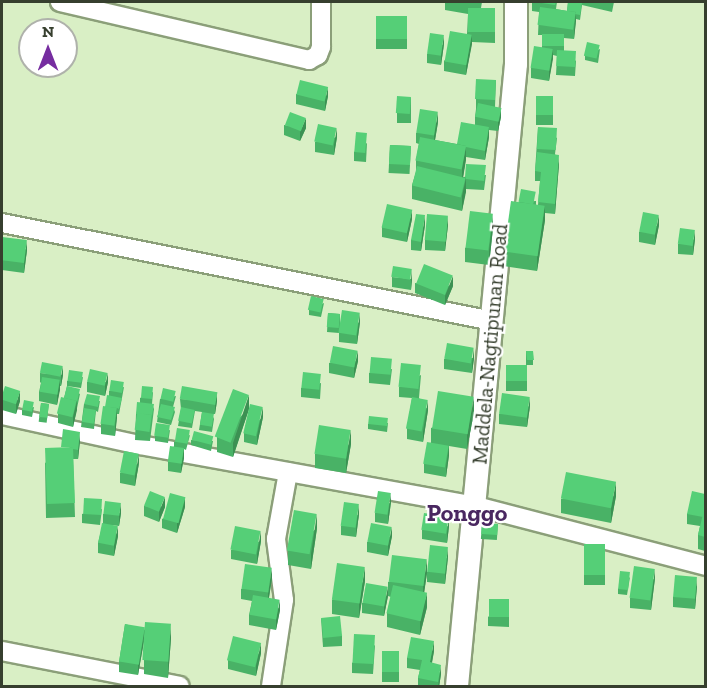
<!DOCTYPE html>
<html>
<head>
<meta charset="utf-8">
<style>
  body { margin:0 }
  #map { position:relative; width:707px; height:688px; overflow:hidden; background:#d9efc5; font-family:"Zilla Slab",serif }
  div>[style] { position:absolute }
  .roads { filter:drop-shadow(2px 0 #8b9f79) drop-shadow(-2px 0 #8b9f79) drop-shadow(0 2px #8b9f79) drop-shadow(0 -2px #8b9f79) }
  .minor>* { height:18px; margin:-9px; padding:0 9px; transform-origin:9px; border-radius:9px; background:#fff }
  .major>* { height:22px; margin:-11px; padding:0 11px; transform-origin:11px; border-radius:11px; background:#fff }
  .wall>* { inset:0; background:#49b266; transform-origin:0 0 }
  .shaded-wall>* { inset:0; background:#3c9153 }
  .building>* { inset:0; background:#55cf77; transform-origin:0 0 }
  span { translate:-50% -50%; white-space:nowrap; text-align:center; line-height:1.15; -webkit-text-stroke:4.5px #fff; paint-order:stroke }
  .street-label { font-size:21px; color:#363f2e }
  .quarter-label { font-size:24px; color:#492760; font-weight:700 }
  .frame { position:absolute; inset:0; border:3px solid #363f2e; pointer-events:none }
  .north { position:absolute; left:18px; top:18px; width:60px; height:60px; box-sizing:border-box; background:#fff; border:2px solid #afb2ab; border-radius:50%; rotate:0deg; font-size:16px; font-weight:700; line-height:24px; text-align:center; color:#363f2e }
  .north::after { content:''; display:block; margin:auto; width:21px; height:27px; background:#762da0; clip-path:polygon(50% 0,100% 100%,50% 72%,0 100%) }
</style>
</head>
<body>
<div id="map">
  <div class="roads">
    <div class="minor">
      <div style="left:60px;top:2px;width:256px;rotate:13.1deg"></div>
      <div style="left:309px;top:60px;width:10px;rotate:-29deg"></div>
      <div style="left:318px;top:55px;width:9px;rotate:-69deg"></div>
      <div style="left:321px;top:47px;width:45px;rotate:-90deg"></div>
      <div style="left:2px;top:223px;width:500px;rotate:11.3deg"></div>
      <div style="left:2px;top:415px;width:141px;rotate:12.3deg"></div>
      <div style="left:140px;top:445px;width:341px;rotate:10.3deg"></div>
      <div style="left:476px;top:506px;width:238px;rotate:14.6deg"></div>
      <div style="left:2px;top:651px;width:181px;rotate:11.1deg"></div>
      <div style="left:271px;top:686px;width:87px;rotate:-81.4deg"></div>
      <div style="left:284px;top:600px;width:62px;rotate:-97.5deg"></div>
      <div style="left:276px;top:539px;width:68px;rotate:-79.8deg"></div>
    </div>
    <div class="major">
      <div style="left:457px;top:686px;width:625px;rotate:-84.58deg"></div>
      <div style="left:516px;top:64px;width:62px;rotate:-90deg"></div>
    </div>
  </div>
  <div class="wall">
    <div style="clip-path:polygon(445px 2px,482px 2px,481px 8px,495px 18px,495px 43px,472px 42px,466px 75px,444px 71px,444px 61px,467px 34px,468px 14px,445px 10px)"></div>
    <div style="clip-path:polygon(532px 2px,557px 2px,556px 9px,567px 11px,568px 2px,614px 2px,612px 12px,582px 5px,580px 20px,576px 19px,574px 39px,564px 38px,564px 51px,576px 61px,575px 76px,556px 75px,557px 56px,553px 55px,549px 81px,531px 78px,531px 68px,542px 47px,542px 35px,538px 35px,539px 12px,532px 11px)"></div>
    <div style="left:376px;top:16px;width:31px;height:33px"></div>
    <div style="clip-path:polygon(444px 44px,441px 65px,427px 63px,427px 54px)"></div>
    <div style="clip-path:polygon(600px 49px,598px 63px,585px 60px,585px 56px)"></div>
    <div style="clip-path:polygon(496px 80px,495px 107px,501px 117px,498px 131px,489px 130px,489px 137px,485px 160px,466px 157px,463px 177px,486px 175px,484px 190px,466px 189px,462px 211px,412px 199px,412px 185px,416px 172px,416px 161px,419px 144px,416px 143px,416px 133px,438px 122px,435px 140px,457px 144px,475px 125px,475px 117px,476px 109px,476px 99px)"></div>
    <div style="clip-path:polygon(296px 94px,328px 96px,325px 111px,296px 104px)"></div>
    <div style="left:536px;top:96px;width:17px;height:29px"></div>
    <div style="clip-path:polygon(411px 97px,411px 123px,397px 123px,397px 113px)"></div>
    <div style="clip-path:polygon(284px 125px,306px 128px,300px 141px,284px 135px)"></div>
    <div style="clip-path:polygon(538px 127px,557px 138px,555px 154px,559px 164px,555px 214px,545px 213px,545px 220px,537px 271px,503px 266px,503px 251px,519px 202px,536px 201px,536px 205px,538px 205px,540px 181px,535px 181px,535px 171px)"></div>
    <div style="clip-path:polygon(337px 137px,334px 155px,315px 152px,315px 142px)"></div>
    <div style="clip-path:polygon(367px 143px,366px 162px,354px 161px,354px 152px)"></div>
    <div style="left:390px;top:145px;width:21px;height:28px;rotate:3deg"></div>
    <div style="clip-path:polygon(412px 219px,407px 242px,382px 237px,382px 227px)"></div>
    <div style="clip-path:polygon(425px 225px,421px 251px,411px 250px,411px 240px)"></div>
    <div style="clip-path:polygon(448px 225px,445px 251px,425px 250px,425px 240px)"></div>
    <div style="clip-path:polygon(659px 225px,655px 245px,639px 242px,639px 232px)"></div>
    <div style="clip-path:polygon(493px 228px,489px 265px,465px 262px,465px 248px)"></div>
    <div style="clip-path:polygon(2px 237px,27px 250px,24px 273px,2px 270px)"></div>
    <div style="clip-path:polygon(695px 239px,693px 255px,678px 254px,678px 244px)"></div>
    <div style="clip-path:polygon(392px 277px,412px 279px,411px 290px,392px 287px)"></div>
    <div style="clip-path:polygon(415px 283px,453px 286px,445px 305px,415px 293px)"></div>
    <div style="clip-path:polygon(324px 303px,321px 317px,309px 315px,309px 310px)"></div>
    <div style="clip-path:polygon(328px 313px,340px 314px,340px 330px,360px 322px,357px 344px,339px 342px,339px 333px,327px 332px)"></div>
    <div style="left:526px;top:351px;width:7px;height:14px"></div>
    <div style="clip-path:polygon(474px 358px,472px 373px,444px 369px,444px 359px)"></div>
    <div style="clip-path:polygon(358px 361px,354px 378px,329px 373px,329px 363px)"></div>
    <div style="left:506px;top:365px;width:21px;height:26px"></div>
    <div style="clip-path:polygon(392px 369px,390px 385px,369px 383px,369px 373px)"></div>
    <div style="clip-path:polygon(40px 373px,63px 375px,61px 386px,60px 386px,57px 405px,39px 401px,39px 392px,41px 383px,40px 382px)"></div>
    <div style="clip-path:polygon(421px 375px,419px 398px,428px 410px,423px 442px,407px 439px,407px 429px,412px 398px,399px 397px,399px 387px)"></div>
    <div style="clip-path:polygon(83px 377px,81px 388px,67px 386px,80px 394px,73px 427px,58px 423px,58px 414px,64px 398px,67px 386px,67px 381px)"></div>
    <div style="clip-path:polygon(87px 382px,108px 382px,105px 396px,87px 392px)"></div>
    <div style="clip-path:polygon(321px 383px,320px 399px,301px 397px,301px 388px)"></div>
    <div style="clip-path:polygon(124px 387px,119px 414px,117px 414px,115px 436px,101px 434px,101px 424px,109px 395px,109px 391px)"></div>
    <div style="clip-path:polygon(153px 392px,152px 404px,154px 409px,150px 441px,135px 440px,136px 414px,140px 402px,140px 398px)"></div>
    <div style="clip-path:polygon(176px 396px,173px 407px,175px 412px,171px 425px,157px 422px,160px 399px)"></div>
    <div style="clip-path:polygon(2px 397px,20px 401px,16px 414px,2px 410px)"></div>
    <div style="clip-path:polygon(180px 399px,217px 401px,215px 414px,212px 414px,214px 419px,212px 432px,199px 430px,202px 412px,195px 411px,192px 428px,178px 426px,181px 409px)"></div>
    <div style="clip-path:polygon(100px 401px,98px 412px,96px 411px,94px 429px,81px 427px,84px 404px)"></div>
    <div style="left:41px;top:403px;width:8px;height:19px;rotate:7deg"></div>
    <div style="clip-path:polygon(530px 406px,527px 427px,499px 424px,499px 414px)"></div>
    <div style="clip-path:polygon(34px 407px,32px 417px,22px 415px,22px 410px)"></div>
    <div style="clip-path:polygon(249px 409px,233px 457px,217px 452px,217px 437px)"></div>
    <div style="clip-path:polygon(474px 412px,467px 449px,449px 446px,449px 455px,446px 477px,424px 473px,424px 464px,431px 442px,431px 428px)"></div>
    <div style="clip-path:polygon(263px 417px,257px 445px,244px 442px,244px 433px)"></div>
    <div style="clip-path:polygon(388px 423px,387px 432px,368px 429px,368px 424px)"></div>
    <div style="clip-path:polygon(170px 430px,168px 443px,155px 441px,155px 436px)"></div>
    <div style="clip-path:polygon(190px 435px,186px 450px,184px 449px,184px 458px,181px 473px,168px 471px,168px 462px,174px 446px,174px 442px)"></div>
    <div style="clip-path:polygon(191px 440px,213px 441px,211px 451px,191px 445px)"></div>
    <div style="clip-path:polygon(80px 441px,78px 459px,73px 459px,75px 517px,46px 518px,45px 463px)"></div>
    <div style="clip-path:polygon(351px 444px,346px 473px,315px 468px,315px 454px)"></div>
    <div style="clip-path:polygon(139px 463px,135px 486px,120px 483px,120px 473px)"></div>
    <div style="clip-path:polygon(705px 494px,705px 551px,698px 549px,698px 535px,700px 526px,687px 524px,687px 514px)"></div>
    <div style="clip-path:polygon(616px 496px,611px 523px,561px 513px,561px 499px)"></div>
    <div style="clip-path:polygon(391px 502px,388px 524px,375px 522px,375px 513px)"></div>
    <div style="clip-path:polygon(144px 506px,165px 507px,159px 522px,144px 516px)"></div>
    <div style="clip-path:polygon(185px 507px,177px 533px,162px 528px,162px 519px)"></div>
    <div style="clip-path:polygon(102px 509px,100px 525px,82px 523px,82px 514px)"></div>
    <div style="clip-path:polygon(121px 513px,119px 526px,111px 525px,118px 536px,114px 556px,98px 553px,98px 543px,103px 523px,103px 514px)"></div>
    <div style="clip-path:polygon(359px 514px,356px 537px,341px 535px,341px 526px)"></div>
    <div style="left:482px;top:523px;width:16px;height:16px;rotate:4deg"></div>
    <div style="clip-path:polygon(449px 526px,447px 543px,422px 539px,422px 530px)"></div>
    <div style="clip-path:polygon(317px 528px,311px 569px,288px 565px,288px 551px)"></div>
    <div style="clip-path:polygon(392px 536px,388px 556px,367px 552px,367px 542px)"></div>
    <div style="clip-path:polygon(261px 541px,257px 564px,231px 559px,231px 550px)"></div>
    <div style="left:584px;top:544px;width:21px;height:41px"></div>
    <div style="clip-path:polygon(448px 557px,445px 584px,427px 582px,427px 572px)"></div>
    <div style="clip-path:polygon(427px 573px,424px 592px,427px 607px,420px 635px,387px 627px,387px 613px,391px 597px,388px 596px,388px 582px)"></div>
    <div style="clip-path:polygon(630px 577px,627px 595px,618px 594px,618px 589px)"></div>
    <div style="clip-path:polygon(272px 578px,269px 598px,280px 610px,276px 630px,249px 625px,249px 615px,252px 601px,241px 599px,241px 589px)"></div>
    <div style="clip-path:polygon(655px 578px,651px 610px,630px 608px,630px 598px)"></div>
    <div style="clip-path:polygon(365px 581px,359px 618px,332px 614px,332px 600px)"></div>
    <div style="clip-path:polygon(697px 586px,695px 609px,673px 607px,673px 597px)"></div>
    <div style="clip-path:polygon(388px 596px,384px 616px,362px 613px,362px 603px)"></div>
    <div style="clip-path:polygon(509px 599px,509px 627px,488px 626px,488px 617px)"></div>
    <div style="clip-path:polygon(321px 618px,342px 636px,342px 646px,323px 647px)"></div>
    <div style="clip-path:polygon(125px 624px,171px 638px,168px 678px,144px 674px,144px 640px,138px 675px,119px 672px,119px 662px)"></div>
    <div style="clip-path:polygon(375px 645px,373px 674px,352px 673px,352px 663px)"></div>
    <div style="left:382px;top:651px;width:17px;height:31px"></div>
    <div style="clip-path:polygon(434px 651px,432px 663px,441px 674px,439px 687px,418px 687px,418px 678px,420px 670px,407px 668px,407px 658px)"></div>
    <div style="clip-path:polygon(261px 653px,256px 676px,228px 669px,228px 660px)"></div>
  </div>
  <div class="shaded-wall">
    <div style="clip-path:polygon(576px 12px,576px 21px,574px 39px,574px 30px)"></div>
    <div style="clip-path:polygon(444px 35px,444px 44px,441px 65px,441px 55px)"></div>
    <div style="clip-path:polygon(472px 35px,472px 44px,466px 75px,466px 65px)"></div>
    <div style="clip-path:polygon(553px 49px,553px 59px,549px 81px,549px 71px)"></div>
    <div style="clip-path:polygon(328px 87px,328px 96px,325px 111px,325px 101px)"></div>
    <div style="clip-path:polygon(501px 108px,501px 117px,498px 131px,498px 122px)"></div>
    <div style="clip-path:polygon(438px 112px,438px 122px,434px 146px,434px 136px)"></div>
    <div style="clip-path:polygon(306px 118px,306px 128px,300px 141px,300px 132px)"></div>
    <div style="clip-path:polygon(489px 127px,489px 137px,485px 160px,485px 151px)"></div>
    <div style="clip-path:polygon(337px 128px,337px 137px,334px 155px,334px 145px)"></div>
    <div style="clip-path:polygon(466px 146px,466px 160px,462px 184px,462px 169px)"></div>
    <div style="clip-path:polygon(559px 155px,559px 164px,555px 214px,555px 204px)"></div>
    <div style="clip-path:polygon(466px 178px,466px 192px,462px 211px,462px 196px)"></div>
    <div style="clip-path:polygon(545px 206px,545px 220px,537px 271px,537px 257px)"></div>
    <div style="clip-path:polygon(412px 210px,412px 219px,407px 242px,407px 232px)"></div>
    <div style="clip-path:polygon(493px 214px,493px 228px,489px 265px,489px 251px)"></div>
    <div style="clip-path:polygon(425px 215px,425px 225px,421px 251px,421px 242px)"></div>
    <div style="clip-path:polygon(659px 215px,659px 225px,655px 245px,655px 235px)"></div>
    <div style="clip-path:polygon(448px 216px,448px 225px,445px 251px,445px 242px)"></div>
    <div style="clip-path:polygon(695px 230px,695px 239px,693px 255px,693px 245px)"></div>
    <div style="clip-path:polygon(27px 240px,27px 250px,24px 273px,24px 263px)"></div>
    <div style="clip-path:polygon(412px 269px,412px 279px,411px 290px,411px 280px)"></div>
    <div style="clip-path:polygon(453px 276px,453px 286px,445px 305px,445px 296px)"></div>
    <div style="clip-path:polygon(360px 313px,360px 322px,357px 344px,357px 335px)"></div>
    <div style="clip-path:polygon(474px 348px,474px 358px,472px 373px,472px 364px)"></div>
    <div style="clip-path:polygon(358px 351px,358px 361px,354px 378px,354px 368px)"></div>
    <div style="clip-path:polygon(63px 366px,63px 375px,61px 386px,61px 377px)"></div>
    <div style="clip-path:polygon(108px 373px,108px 382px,105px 396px,105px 386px)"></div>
    <div style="clip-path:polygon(60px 380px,60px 390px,57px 405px,57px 395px)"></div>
    <div style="clip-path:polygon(20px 391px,20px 401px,16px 414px,16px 404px)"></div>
    <div style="clip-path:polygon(217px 392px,217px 401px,215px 414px,215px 405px)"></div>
    <div style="clip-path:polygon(249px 395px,249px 409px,233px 457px,233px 443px)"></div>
    <div style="clip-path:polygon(474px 397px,474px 412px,467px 449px,467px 435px)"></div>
    <div style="clip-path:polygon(530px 397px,530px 406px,527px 427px,527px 418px)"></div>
    <div style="clip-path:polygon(428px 400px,428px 410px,423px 442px,423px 432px)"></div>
    <div style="clip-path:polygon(77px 401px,77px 410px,73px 427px,73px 417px)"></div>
    <div style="clip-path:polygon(263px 407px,263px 417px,257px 445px,257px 436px)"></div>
    <div style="clip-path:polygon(117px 408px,117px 418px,115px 436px,115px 426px)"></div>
    <div style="clip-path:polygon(351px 430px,351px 444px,346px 473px,346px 459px)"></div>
    <div style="clip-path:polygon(80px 432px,80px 441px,78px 459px,78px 450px)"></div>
    <div style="clip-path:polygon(449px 446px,449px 455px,446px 477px,446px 467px)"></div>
    <div style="clip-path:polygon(184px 448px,184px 458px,181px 473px,181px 464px)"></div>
    <div style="clip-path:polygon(139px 454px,139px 463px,135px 486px,135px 476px)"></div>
    <div style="clip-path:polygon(616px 482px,616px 496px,611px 523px,611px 509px)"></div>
    <div style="clip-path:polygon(391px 493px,391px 502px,388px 524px,388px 515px)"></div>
    <div style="clip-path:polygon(165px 497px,165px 507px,159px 522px,159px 512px)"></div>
    <div style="clip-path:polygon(185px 497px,185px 507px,177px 533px,177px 523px)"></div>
    <div style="clip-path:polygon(121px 503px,121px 513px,119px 526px,119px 516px)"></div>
    <div style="clip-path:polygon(359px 504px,359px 514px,356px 537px,356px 528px)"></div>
    <div style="clip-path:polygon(317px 514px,317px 528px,311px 569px,311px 554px)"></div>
    <div style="clip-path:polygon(449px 517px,449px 526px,447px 543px,447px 533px)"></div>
    <div style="clip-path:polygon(118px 526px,118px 536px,114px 556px,114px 546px)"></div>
    <div style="clip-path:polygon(392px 527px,392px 536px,388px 556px,388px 546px)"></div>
    <div style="clip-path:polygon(261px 531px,261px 541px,257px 564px,257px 554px)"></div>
    <div style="clip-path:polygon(448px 547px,448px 557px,445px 584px,445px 574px)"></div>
    <div style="clip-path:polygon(427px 559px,427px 573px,423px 601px,423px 587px)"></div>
    <div style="clip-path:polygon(365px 567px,365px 581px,359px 618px,359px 604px)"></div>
    <div style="clip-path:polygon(272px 568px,272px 578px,268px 603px,268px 594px)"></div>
    <div style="clip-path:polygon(655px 569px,655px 578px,651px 610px,651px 601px)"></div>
    <div style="clip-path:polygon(697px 577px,697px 586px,695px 609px,695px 600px)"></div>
    <div style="clip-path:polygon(388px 587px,388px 596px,384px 616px,384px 607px)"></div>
    <div style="clip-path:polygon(427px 593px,427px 607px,420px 635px,420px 620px)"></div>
    <div style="clip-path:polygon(280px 600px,280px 610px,276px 630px,276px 620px)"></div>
    <div style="clip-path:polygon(171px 624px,171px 638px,168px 678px,168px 663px)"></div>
    <div style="clip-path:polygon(145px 627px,145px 636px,138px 675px,138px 665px)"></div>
    <div style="clip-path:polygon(434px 641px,434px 651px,430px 672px,430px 662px)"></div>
    <div style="clip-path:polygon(261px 643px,261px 653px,256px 676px,256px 666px)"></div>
    <div style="clip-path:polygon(441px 665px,441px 674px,439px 687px,438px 687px)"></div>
  </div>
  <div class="building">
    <div style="clip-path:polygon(535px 2px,556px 2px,555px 5px)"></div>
    <div style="clip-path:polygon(568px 2px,582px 3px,580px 15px,575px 14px,576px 12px,567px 11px)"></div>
    <div style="left:540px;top:7px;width:36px;height:18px;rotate:8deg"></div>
    <div style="left:468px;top:8px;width:27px;height:24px"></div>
    <div style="left:376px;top:16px;width:31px;height:23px"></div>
    <div style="left:450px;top:31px;width:22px;height:31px;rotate:10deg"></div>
    <div style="left:430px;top:33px;width:14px;height:21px;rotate:8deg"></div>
    <div style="left:542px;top:34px;width:22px;height:12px"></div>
    <div style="left:587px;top:42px;width:13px;height:14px;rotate:13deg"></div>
    <div style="left:534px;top:46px;width:19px;height:22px;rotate:9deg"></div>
    <div style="left:557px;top:50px;width:19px;height:16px;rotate:3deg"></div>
    <div style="left:476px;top:79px;width:20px;height:20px;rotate:3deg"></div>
    <div style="left:300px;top:80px;width:29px;height:15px;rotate:14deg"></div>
    <div style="left:397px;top:96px;width:14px;height:17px;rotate:4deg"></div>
    <div style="left:536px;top:96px;width:17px;height:19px"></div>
    <div style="left:478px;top:103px;width:24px;height:14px;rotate:12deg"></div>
    <div style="left:420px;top:109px;width:18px;height:24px;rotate:9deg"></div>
    <div style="left:290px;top:112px;width:17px;height:14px;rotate:21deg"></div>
    <div style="clip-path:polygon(461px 122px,489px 127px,485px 151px,466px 147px,466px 146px,457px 144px)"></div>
    <div style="left:318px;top:124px;width:19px;height:18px;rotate:12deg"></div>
    <div style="left:538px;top:127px;width:19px;height:22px;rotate:3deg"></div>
    <div style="left:356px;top:132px;width:11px;height:20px;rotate:5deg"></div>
    <div style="left:420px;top:137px;width:47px;height:24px;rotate:11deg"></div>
    <div style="left:390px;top:145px;width:21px;height:19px;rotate:3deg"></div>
    <div style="clip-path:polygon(537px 152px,559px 155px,555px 204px,538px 202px,541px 172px,535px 171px)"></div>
    <div style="clip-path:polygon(466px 164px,486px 165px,484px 181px,466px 179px,466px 178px,465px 177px)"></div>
    <div style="left:417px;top:166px;width:50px;height:20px;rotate:14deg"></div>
    <div style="left:521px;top:189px;width:15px;height:13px;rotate:11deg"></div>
    <div style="left:511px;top:201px;width:34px;height:51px;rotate:8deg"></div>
    <div style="left:387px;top:204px;width:26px;height:24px;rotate:13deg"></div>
    <div style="left:470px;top:211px;width:23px;height:37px;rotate:7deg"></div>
    <div style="left:643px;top:212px;width:16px;height:20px;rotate:11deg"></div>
    <div style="clip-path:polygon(416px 214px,425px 215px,421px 242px,411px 240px)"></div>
    <div style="left:427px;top:214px;width:21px;height:26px;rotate:5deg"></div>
    <div style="left:680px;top:228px;width:15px;height:16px;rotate:8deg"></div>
    <div style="left:2px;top:237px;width:25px;height:23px;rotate:7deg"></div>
    <div style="left:424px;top:264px;width:31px;height:21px;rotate:22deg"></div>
    <div style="left:393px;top:266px;width:19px;height:11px;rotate:9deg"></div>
    <div style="left:311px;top:296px;width:13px;height:14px;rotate:13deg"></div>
    <div style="left:342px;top:310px;width:18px;height:23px;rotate:9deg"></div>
    <div style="left:328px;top:313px;width:12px;height:14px;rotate:5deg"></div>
    <div style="left:447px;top:343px;width:27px;height:16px;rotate:10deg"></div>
    <div style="left:333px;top:346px;width:25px;height:17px;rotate:11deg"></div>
    <div style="clip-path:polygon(526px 351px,533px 351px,534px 360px,527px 360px)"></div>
    <div style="left:371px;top:357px;width:21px;height:16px;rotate:5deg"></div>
    <div style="left:42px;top:362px;width:21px;height:11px;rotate:11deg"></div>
    <div style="left:401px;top:363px;width:20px;height:24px;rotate:6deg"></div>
    <div style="left:506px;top:365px;width:21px;height:16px"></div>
    <div style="left:90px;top:369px;width:18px;height:13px;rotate:13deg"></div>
    <div style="left:69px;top:370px;width:14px;height:11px;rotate:8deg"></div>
    <div style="left:303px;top:372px;width:18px;height:16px;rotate:6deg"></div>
    <div style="left:42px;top:377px;width:18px;height:15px;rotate:9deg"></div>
    <div style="left:111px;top:380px;width:13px;height:11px;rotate:9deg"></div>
    <div style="left:5px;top:386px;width:16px;height:14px;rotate:18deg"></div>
    <div style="clip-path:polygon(67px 386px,80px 389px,77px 402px,77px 401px,64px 398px)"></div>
    <div style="left:142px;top:386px;width:11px;height:12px;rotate:5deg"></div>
    <div style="left:182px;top:386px;width:36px;height:13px;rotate:10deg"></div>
    <div style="left:163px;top:388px;width:13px;height:11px;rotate:13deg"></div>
    <div style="left:233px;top:389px;width:17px;height:51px;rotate:21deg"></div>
    <div style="left:438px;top:391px;width:36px;height:38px;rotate:9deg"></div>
    <div style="left:502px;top:393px;width:28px;height:21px;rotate:8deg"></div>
    <div style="clip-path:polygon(87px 394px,100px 396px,98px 407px,84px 404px)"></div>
    <div style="clip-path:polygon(107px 395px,122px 398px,119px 409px,117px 408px,105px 407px)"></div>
    <div style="left:61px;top:397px;width:16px;height:17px;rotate:14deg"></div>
    <div style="left:412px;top:397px;width:16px;height:32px;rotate:11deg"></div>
    <div style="left:24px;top:400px;width:10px;height:10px;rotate:11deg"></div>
    <div style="clip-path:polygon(137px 402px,154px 404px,152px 416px,152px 415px,136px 414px)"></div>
    <div style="left:41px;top:403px;width:8px;height:14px;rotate:7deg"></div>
    <div style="clip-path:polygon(161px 404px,175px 407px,171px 420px,157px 417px)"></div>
    <div style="left:250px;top:404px;width:13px;height:30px;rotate:13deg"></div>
    <div style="left:103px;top:406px;width:14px;height:18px;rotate:8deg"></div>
    <div style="left:181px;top:407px;width:14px;height:14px;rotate:12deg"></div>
    <div style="left:84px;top:408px;width:12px;height:14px;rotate:9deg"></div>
    <div style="left:202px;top:412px;width:12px;height:13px;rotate:9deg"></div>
    <div style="left:137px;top:413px;width:15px;height:17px;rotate:8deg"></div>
    <div style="left:369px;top:416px;width:19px;height:8px;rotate:6deg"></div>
    <div style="left:156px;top:423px;width:14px;height:13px;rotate:8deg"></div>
    <div style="left:319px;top:425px;width:32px;height:29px;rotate:9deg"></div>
    <div style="left:177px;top:428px;width:13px;height:14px;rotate:9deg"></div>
    <div style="clip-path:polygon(63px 429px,80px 432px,78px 450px,73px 449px,73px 447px,61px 447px)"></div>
    <div style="left:194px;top:431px;width:20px;height:9px;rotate:15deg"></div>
    <div style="left:427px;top:442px;width:22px;height:22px;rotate:10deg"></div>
    <div style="left:170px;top:446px;width:14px;height:16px;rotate:8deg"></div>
    <div style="left:73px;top:447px;width:56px;height:28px;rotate:88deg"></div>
    <div style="left:124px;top:451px;width:15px;height:22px;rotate:11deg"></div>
    <div style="left:566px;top:472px;width:51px;height:27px;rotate:11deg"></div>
    <div style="left:150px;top:491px;width:16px;height:16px;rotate:22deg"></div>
    <div style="left:378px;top:491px;width:13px;height:22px;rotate:9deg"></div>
    <div style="clip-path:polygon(692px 491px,705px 494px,705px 514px,703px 514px,703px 517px,687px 514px)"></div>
    <div style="left:170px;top:493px;width:16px;height:27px;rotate:15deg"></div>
    <div style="left:84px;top:498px;width:18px;height:16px;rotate:3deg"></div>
    <div style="left:105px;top:501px;width:16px;height:13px;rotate:7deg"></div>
    <div style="left:344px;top:502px;width:15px;height:24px;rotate:8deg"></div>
    <div style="left:294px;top:510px;width:23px;height:41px;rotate:10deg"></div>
    <div style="left:424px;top:513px;width:25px;height:17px;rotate:9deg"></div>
    <div style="clip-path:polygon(703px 514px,705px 514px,705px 537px,698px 535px)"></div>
    <div style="left:102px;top:523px;width:16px;height:20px;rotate:11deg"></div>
    <div style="left:371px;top:523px;width:21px;height:19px;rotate:11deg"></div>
    <div style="left:482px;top:523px;width:16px;height:11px;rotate:4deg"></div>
    <div style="left:235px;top:526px;width:26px;height:24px;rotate:11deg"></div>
    <div style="left:584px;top:544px;width:21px;height:31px"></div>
    <div style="left:430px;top:545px;width:18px;height:27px;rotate:6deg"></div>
    <div style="left:392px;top:555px;width:35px;height:27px;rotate:7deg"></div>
    <div style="left:337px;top:563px;width:28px;height:37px;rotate:8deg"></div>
    <div style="left:245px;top:564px;width:27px;height:25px;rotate:8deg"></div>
    <div style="left:634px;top:566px;width:21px;height:32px;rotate:8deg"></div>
    <div style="left:620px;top:571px;width:10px;height:18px;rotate:6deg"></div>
    <div style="left:675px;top:575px;width:22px;height:22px;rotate:5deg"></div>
    <div style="left:366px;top:583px;width:22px;height:20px;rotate:10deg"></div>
    <div style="left:393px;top:585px;width:35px;height:29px;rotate:13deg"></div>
    <div style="left:253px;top:595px;width:27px;height:20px;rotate:10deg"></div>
    <div style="left:489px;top:599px;width:20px;height:18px"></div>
    <div style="left:340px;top:616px;width:20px;height:19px;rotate:84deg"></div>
    <div style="left:145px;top:622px;width:26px;height:38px;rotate:4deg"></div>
    <div style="left:125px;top:624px;width:20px;height:38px;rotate:9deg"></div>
    <div style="left:354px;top:634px;width:21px;height:29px;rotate:3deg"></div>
    <div style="left:233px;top:636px;width:29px;height:25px;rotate:14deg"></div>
    <div style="clip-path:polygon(411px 637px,434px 641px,430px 662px,441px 665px,438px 682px,418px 678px,422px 660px,407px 658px)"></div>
    <div style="left:382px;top:651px;width:17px;height:21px"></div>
  </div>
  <div class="street-label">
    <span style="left:490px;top:344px;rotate:-85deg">Maddela-Nagtipunan Road</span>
  </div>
  <div class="quarter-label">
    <span style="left:467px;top:513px">Ponggo</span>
  </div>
  <div class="frame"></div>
  <div class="north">N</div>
</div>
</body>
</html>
